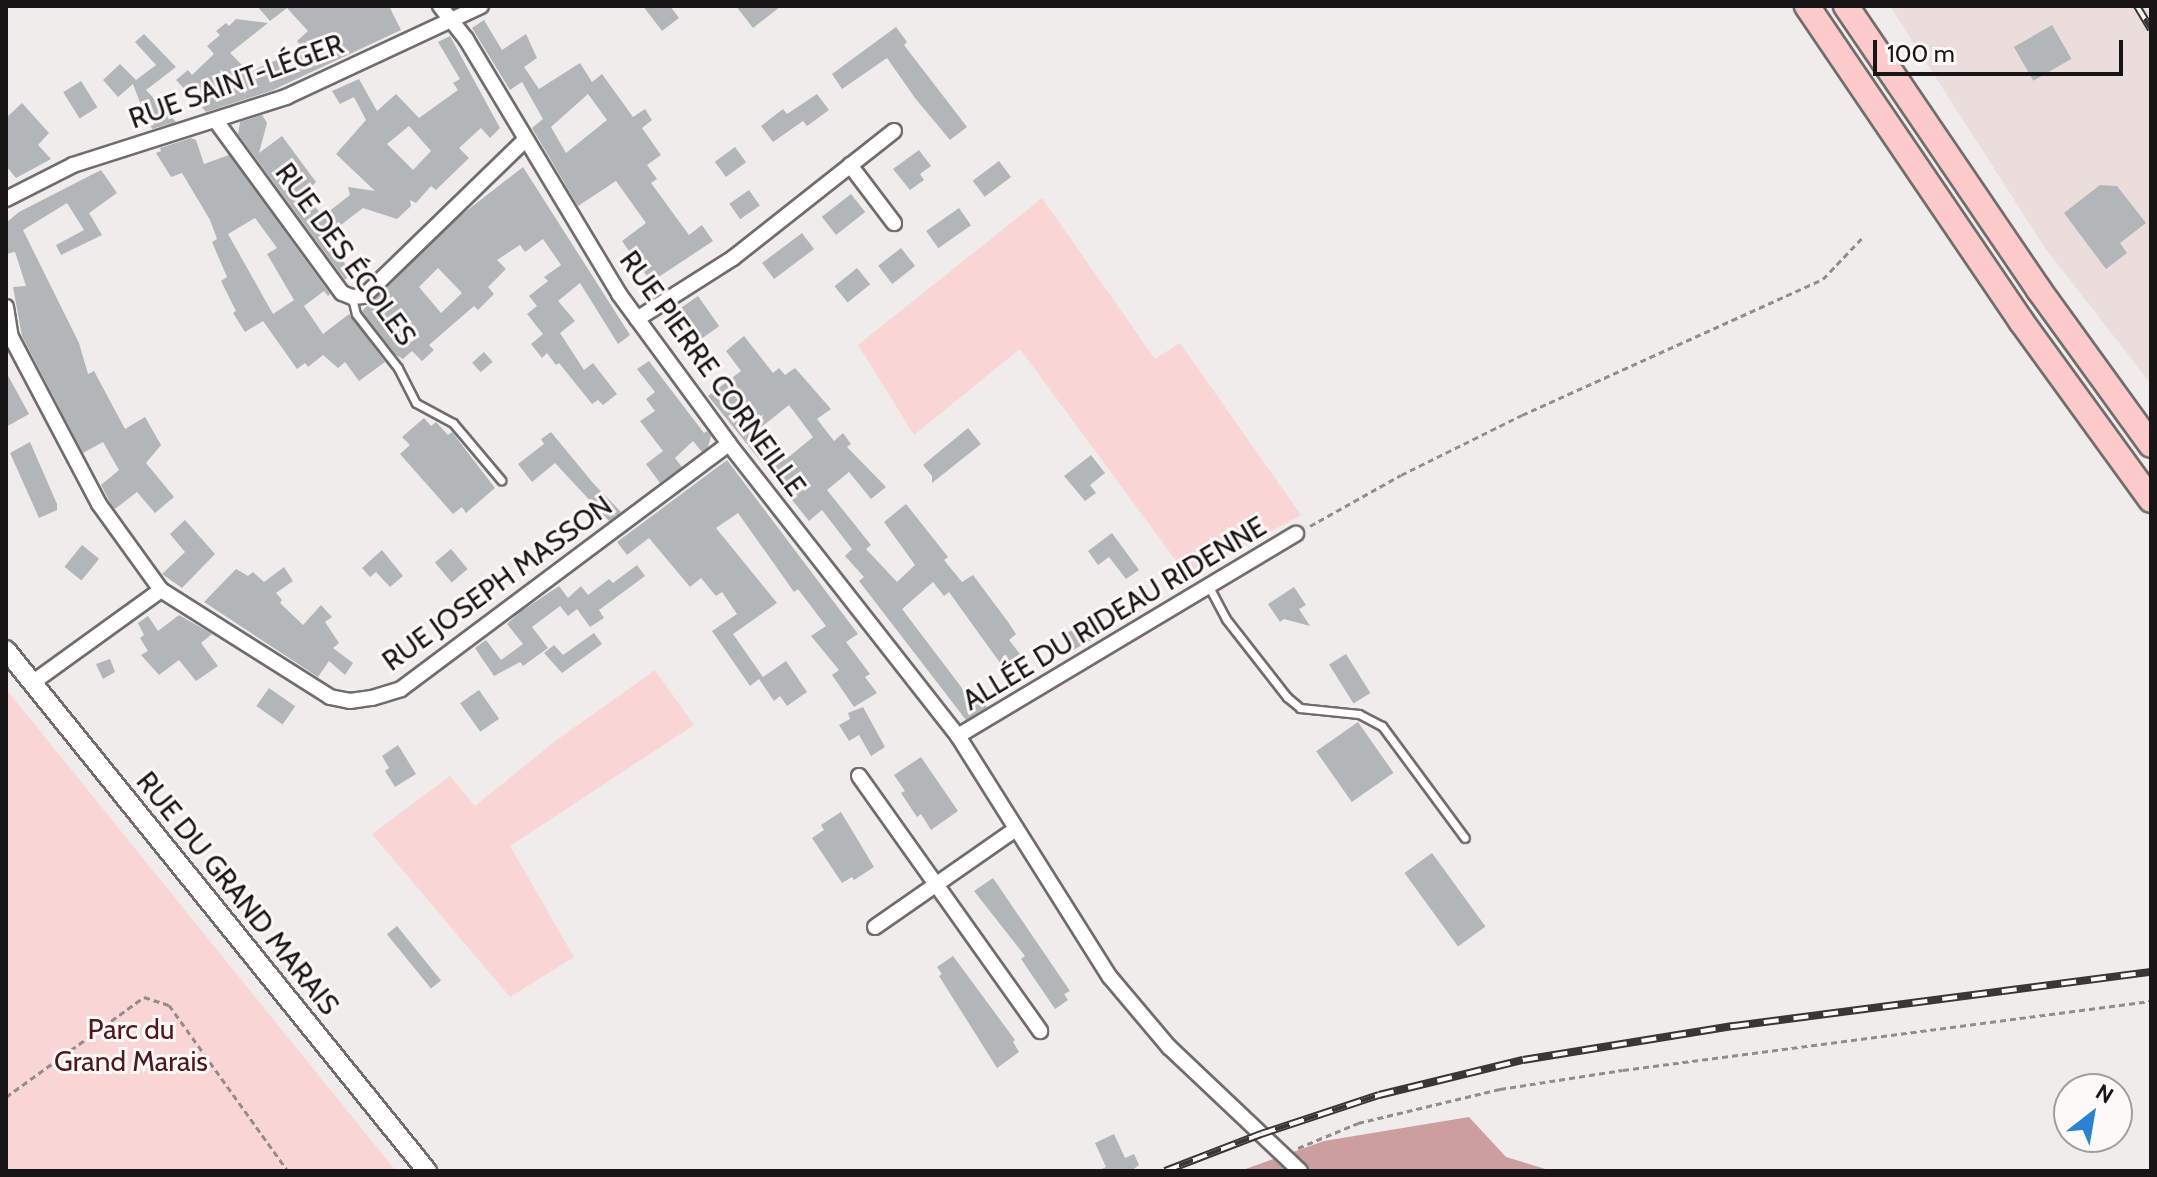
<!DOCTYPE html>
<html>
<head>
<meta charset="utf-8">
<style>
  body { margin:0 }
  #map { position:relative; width:2157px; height:1177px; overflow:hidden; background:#f0eceb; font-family:Cabin,sans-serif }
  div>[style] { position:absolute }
  .built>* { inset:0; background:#eadddc }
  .green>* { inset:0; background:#fad5d5 }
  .forest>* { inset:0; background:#cd9e9f }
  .building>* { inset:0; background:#b3b6b9; transform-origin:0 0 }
  .path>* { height:3px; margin-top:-1.5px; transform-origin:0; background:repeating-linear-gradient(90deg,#908d8c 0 6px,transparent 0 10px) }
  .roads { filter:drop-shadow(2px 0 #716d6d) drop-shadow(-2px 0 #716d6d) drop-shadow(0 2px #716d6d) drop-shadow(0 -2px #716d6d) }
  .service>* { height:7px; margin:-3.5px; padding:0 3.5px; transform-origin:3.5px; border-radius:3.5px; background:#fff }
  .minor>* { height:14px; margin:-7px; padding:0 7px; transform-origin:7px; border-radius:7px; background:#fff }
  .tertiary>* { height:18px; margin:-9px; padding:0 9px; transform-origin:9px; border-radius:9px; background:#fff }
  .trunk>* { height:24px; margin:-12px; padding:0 12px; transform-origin:12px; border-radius:12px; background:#fccacb }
  .rail>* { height:8px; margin-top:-4px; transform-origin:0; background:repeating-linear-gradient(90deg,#fef9f9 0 15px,#393636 0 30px); box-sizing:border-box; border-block:2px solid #393636 }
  span { translate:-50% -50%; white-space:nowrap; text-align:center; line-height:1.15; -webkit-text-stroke:6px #fef9f9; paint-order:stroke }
  .street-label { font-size:28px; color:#171515 }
  .park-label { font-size:28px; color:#50171d }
  .frame { position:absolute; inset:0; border:8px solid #171515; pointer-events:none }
  .north { position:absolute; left:2053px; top:1073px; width:80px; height:80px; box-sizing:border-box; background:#fef9f9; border:2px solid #a29e9e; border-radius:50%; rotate:31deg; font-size:22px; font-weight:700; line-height:32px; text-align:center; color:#171515 }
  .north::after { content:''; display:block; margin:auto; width:28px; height:36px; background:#2b82d0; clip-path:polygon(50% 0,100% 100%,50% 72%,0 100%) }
  .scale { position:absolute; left:1873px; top:40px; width:250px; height:36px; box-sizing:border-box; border:4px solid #171515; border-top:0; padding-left:10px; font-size:24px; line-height:28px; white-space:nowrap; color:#171515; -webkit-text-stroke:6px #fef9f9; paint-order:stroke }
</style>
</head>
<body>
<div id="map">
  <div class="built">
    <div style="clip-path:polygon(1890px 6px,2151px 6px,2151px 384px,2045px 248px)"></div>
  </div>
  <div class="green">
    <div style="clip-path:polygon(1042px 198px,1155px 359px,1180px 343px,1301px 515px,1188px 577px,1020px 349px,914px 435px,858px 345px)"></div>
    <div style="clip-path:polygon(655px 670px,694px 725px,510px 846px,574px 957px,510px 997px,372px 834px,450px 776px,475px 806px,554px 742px)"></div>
    <div style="clip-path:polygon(6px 689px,396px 1171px,6px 1171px)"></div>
  </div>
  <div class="forest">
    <div style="clip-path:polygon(1469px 1117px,1506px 1157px,1552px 1171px,1240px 1171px,1324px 1141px)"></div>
  </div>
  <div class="building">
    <div style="clip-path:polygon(257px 6px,389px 6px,401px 30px,271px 91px,206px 112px,176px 80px,188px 70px,192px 75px,214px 54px,207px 46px,220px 35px,216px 31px,226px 23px,229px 26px,236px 19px,268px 23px,230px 53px,249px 72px,303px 49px,297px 41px,308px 31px,287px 8px,270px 21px)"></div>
    <div style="clip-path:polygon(643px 6px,670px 6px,679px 18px,662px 31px)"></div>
    <div style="clip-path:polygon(736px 6px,781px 6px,753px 28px)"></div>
    <div style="clip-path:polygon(evenodd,484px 20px,502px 50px,526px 34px,537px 58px,524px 67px,539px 89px,580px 63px,592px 82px,602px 74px,633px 117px,645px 109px,652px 120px,642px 128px,661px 155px,647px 165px,657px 179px,651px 183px,689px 235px,702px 225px,713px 241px,651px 282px,622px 241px,646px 223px,616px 181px,578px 206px,532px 128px,543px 119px,522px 82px,510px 90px,472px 28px,484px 20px,588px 94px,607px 120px,566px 153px,551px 127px,588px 94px)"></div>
    <div style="left:2052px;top:25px;width:39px;height:44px;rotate:60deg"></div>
    <div style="clip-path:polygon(896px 27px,907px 42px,904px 45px,967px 127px,950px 140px,915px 98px,887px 58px,842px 89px,832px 74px)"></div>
    <div style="clip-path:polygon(144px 34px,176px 67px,146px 90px,176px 122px,152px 129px,148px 119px,152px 117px,141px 105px,133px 84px,118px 97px,103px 80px,120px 64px,136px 80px,156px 65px,135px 42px)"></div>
    <div style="clip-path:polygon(evenodd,450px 36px,500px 128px,490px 138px,481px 128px,459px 148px,469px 158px,436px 190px,431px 186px,416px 203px,410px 200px,411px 206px,397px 219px,363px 208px,325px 237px,352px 273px,345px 280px,238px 134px,240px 122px,262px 115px,267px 123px,259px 153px,282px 136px,316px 182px,304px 194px,323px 216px,350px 195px,348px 187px,375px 191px,336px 154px,366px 120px,354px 97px,340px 104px,332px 91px,359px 79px,377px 111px,396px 94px,419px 118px,458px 90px,453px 83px,460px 79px,438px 42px,450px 36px,409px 126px,431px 151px,413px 170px,387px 144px,409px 126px)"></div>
    <div style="left:81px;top:81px;width:31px;height:21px;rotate:58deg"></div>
    <div style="clip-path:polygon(817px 94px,829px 110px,807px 126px,803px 121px,773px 142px,761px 126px,783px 109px,787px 114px)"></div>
    <div style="clip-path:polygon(22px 103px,49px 133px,38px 145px,51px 159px,16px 178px,6px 166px,6px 118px)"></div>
    <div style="clip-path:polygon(evenodd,191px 138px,196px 140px,204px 164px,229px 155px,330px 294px,328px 296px,324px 291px,304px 306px,323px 334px,349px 314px,385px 362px,359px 381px,345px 362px,338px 368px,323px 355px,308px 367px,305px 363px,297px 369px,263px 321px,245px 332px,233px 313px,236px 311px,221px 281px,227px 277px,212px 242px,217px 239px,210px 220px,182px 173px,171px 177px,156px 153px,161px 151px,160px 148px,191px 138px,255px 218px,277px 248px,267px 254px,294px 300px,273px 314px,228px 234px,255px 218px)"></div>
    <div style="left:735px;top:147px;width:19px;height:25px;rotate:54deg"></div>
    <div style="clip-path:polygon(919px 150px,931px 166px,920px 174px,924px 180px,910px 190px,893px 169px)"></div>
    <div style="left:999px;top:161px;width:20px;height:33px;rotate:53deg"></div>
    <div style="clip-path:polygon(evenodd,523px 167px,630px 335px,618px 344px,580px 283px,558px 301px,575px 321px,560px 333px,584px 370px,593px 363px,617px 394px,603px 405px,598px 400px,592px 404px,559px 363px,556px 365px,547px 353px,542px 358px,531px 344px,543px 334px,527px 314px,537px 306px,529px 296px,548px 281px,544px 277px,561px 265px,543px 239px,525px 252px,520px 245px,497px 260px,506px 269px,488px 287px,494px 294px,478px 310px,474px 306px,429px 345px,434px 350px,422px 361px,412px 351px,403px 359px,396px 355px,362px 311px,460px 216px,523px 167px,438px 268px,462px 293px,441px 313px,419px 287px,438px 268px)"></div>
    <div style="clip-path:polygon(101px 170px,117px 193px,89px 213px,102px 235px,61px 255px,56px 245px,84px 230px,67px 203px,23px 230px,79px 343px,88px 374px,94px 371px,125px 429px,145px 417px,161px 445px,146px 463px,174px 497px,155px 513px,137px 492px,115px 509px,111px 504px,101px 485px,119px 470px,103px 442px,83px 453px,22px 336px,13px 287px,26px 286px,15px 252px,6px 254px,6px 223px,19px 212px)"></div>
    <div style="clip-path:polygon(2100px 185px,2117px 186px,2146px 223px,2120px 243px,2127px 253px,2106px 269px,2064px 213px)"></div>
    <div style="left:749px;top:190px;width:19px;height:24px;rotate:55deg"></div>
    <div style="left:851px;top:194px;width:23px;height:37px;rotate:52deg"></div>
    <div style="left:959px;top:208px;width:21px;height:40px;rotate:55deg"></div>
    <div style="left:802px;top:233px;width:20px;height:50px;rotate:53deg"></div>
    <div style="left:901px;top:248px;width:23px;height:29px;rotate:52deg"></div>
    <div style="left:857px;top:268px;width:21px;height:29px;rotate:51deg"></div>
    <div style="left:698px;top:296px;width:37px;height:24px;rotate:55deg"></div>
    <div style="clip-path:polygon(evenodd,744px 336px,773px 373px,779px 368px,785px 375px,795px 368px,831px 409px,817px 419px,834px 441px,843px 433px,851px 444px,847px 447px,886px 487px,871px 499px,849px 472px,827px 490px,871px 545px,866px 549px,897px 582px,915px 565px,884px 522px,906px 504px,948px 557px,944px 560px,962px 582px,973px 575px,1008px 622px,1016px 634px,1009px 640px,1020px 654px,1003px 667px,949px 592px,944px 596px,933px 582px,902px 609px,965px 692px,972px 687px,987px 707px,966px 720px,859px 581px,864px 577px,845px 556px,852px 549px,822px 510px,809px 521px,708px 396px,741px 371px,726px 351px,744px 336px,789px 405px,813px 437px,785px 460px,760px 428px,789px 405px)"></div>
    <div style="left:484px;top:352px;width:13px;height:16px;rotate:48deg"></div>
    <div style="clip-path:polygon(649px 361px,704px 433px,707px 431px,711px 436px,708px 447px,702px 452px,693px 441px,675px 458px,682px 467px,660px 483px,646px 464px,663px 451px,640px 421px,655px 411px,646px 399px,655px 392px,637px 369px)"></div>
    <div style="clip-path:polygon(6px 372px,29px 414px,6px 427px)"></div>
    <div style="clip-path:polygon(424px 418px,431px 426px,436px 422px,448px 435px,452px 432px,495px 488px,466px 513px,462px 507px,453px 514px,400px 454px,410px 445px,402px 437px)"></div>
    <div style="clip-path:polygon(968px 428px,981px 444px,932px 483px,932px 476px,923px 465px)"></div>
    <div style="clip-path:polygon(551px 432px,593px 483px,621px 512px,609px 521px,555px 463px,532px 482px,518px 464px,544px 444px,541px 439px)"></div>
    <div style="clip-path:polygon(30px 442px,57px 504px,57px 510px,39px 518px,10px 453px)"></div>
    <div style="clip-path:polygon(1091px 455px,1105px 473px,1090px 485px,1096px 493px,1085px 501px,1064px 476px)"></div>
    <div style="clip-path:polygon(727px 460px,858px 634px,846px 642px,870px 674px,865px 677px,877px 693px,854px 707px,832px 675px,839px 670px,811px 636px,826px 626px,798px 589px,794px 592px,738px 513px,716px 528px,777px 603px,733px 634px,763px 677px,786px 661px,807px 692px,787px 706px,780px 696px,774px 701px,759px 679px,750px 686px,712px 631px,737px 614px,722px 592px,716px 596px,701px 578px,690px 587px,649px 538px,627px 555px,617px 542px)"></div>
    <div style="clip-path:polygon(185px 520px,215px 554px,182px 588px,162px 574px,185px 552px,170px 534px)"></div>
    <div style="clip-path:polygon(1112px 533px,1139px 570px,1126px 579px,1109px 557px,1098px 565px,1088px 551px)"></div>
    <div style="left:82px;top:545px;width:22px;height:28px;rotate:39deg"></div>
    <div style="left:451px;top:549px;width:26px;height:21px;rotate:50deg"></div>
    <div style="clip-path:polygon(382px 550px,403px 576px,390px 587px,376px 572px,370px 577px,362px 568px)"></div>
    <div style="clip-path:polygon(637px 565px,645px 576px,599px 610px,604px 618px,590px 627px,577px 609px,568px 616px,560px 606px,532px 627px,548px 648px,523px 666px,520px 662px,494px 676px,475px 648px,486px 640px,501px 660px,523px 644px,507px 624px,520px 612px,559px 586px,568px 598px,581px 586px,588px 595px,609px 579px,613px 583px)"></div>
    <div style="clip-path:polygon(284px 567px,293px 581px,276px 593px,282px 600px,280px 603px,303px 625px,321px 605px,332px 617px,325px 622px,339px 643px,333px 648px,353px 663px,345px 675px,329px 661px,318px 677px,204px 602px,236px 569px,248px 576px,253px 572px,264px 582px)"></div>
    <div style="clip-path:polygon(1294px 587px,1306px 605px,1299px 609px,1310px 626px,1284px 619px,1280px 622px,1268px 604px)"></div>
    <div style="clip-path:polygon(179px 615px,212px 634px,201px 643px,218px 666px,196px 681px,179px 660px,159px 675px,141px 655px,148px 651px,140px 638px,144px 635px,138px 623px,148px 616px,158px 631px)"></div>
    <div style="left:1092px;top:619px;width:18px;height:34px;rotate:61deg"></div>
    <div style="clip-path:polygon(594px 633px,602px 644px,562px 673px,544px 653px,554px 645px,563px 655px)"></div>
    <div style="left:1346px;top:654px;width:46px;height:20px;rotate:58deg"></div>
    <div style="clip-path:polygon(110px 659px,115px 672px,103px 679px,96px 664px)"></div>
    <div style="left:269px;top:688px;width:32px;height:22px;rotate:35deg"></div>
    <div style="left:479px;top:690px;width:35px;height:23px;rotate:55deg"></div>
    <div style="clip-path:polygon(863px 707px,885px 747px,871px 756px,859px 735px,849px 741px,839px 725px,850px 719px,848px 713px)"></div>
    <div style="left:1358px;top:722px;width:62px;height:51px;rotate:55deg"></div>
    <div style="clip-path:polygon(398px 745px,416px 774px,395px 787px,385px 771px,389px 768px,382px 756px)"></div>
    <div style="clip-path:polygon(921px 757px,958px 811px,931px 830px,921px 814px,917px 817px,901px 793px,905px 791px,894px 775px)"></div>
    <div style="clip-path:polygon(841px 812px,874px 867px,854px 880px,852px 877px,842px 883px,812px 838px,824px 830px,821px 825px)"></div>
    <div style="left:1432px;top:853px;width:91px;height:34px;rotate:54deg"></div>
    <div style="clip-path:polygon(993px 878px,1070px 991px,1064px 994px,1068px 1000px,1055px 1009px,1021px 959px,1025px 956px,974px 891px)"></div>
    <div style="left:397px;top:926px;width:70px;height:13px;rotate:51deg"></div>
    <div style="clip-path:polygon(953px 956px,1015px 1040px,1013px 1042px,1019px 1052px,997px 1068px,939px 976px,942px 974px,937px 967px)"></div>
    <div style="clip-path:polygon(1114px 1134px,1125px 1158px,1134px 1154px,1139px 1165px,1131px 1171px,1097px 1171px,1106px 1167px,1095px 1143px)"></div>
  </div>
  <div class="path">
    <div style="left:1310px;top:526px;width:104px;rotate:-29.3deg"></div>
    <div style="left:1401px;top:475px;width:135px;rotate:-26.4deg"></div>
    <div style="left:1522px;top:415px;width:330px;rotate:-24.3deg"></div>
    <div style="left:1823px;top:279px;width:58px;rotate:-46.4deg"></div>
    <div style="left:6px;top:1097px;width:170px;rotate:-35.9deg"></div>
    <div style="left:144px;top:997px;width:26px;rotate:18deg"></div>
    <div style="left:169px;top:1005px;width:204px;rotate:54.4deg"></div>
    <div style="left:1298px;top:1148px;width:65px;rotate:-22.6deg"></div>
    <div style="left:1358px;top:1123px;width:146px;rotate:-13.5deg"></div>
    <div style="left:1500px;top:1089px;width:124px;rotate:-8.8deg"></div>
    <div style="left:1623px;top:1070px;width:532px;rotate:-7.45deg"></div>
  </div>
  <div class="roads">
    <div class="service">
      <div style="left:352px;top:298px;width:16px;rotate:76deg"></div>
      <div style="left:356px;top:314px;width:68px;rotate:52.1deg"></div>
      <div style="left:398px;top:368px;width:39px;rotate:63deg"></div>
      <div style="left:416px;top:403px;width:42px;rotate:28.4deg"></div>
      <div style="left:453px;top:423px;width:75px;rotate:49.9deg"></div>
      <div style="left:1208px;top:585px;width:38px;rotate:62deg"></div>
      <div style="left:1226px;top:619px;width:99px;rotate:52deg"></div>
      <div style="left:1287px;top:697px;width:17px;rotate:40deg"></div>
      <div style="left:1300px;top:708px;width:59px;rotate:5.8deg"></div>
      <div style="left:1359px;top:714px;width:26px;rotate:28deg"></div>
      <div style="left:1382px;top:726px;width:139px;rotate:53.5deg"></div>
    </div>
    <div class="minor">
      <div style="left:440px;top:6px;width:42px;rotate:51.8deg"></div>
      <div style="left:466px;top:39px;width:297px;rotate:59deg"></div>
      <div style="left:619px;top:294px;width:186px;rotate:53.7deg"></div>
      <div style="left:729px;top:444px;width:371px;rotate:51.9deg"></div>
      <div style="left:958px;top:736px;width:285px;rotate:57.8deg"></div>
      <div style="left:1110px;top:977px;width:92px;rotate:49.9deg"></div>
      <div style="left:1169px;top:1047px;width:180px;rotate:43.4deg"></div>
      <div style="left:216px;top:121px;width:213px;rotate:53.8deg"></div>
      <div style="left:342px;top:293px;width:11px;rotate:22deg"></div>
      <div style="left:352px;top:297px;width:12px;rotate:-5deg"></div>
      <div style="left:364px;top:296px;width:224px;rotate:-44.1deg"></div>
      <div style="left:850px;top:165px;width:73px;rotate:52.8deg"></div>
      <div style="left:6px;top:199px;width:75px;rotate:-26.9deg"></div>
      <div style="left:73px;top:165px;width:224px;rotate:-17.7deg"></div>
      <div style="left:286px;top:97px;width:215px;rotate:-25deg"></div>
      <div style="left:6px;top:307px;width:30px;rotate:81deg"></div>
      <div style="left:11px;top:337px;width:189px;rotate:62.2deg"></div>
      <div style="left:99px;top:504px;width:106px;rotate:54.2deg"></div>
      <div style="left:161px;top:590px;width:159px;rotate:144.2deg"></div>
      <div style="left:637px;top:319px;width:114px;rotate:-32.4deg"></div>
      <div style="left:733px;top:258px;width:205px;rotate:-38.3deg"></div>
      <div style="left:161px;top:590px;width:200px;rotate:32.3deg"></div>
      <div style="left:330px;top:697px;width:20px;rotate:11deg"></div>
      <div style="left:350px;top:701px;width:22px;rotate:-8deg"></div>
      <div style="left:372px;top:698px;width:30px;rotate:-17deg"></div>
      <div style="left:401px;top:689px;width:409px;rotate:-36.8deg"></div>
      <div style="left:958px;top:736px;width:394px;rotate:-30.9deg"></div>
      <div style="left:859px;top:776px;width:313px;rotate:54.6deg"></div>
      <div style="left:875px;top:927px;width:172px;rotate:-34.8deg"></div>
    </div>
    <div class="tertiary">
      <div style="left:6px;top:650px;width:670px;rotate:51.06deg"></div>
    </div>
    <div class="trunk">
      <div style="left:1807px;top:6px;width:381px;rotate:55.8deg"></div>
      <div style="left:2021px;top:321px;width:221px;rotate:54deg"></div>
      <div style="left:1846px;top:6px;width:343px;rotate:55.8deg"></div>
      <div style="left:2039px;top:290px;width:191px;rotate:54.1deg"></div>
    </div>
  </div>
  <div class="rail">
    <div style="left:2137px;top:6px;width:27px;rotate:59deg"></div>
    <div style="left:1165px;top:1171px;width:103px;rotate:-21.1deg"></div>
    <div style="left:1261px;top:1134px;width:124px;rotate:-18.3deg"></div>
    <div style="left:1379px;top:1095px;width:148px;rotate:-13.7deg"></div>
    <div style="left:1523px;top:1060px;width:214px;rotate:-9.2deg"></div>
    <div style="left:1734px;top:1026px;width:420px;rotate:-7.4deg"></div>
  </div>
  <div class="street-label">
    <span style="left:236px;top:81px;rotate:-20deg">RUE SAINT-LÉGER</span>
    <span style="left:346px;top:254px;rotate:54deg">RUE DES ÉCOLES</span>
    <span style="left:713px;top:373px;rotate:54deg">RUE PIERRE CORNEILLE</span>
    <span style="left:497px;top:583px;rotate:-36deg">RUE JOSEPH MASSON</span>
    <span style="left:1114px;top:613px;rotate:-31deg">ALLÉE DU RIDEAU RIDENNE</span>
    <span style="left:238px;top:893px;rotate:51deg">RUE DU GRAND MARAIS</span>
  </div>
  <div class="park-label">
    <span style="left:131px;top:1045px">Parc du<br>Grand Marais</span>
  </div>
  <div class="frame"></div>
  <div class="north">N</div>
  <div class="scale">100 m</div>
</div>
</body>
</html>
